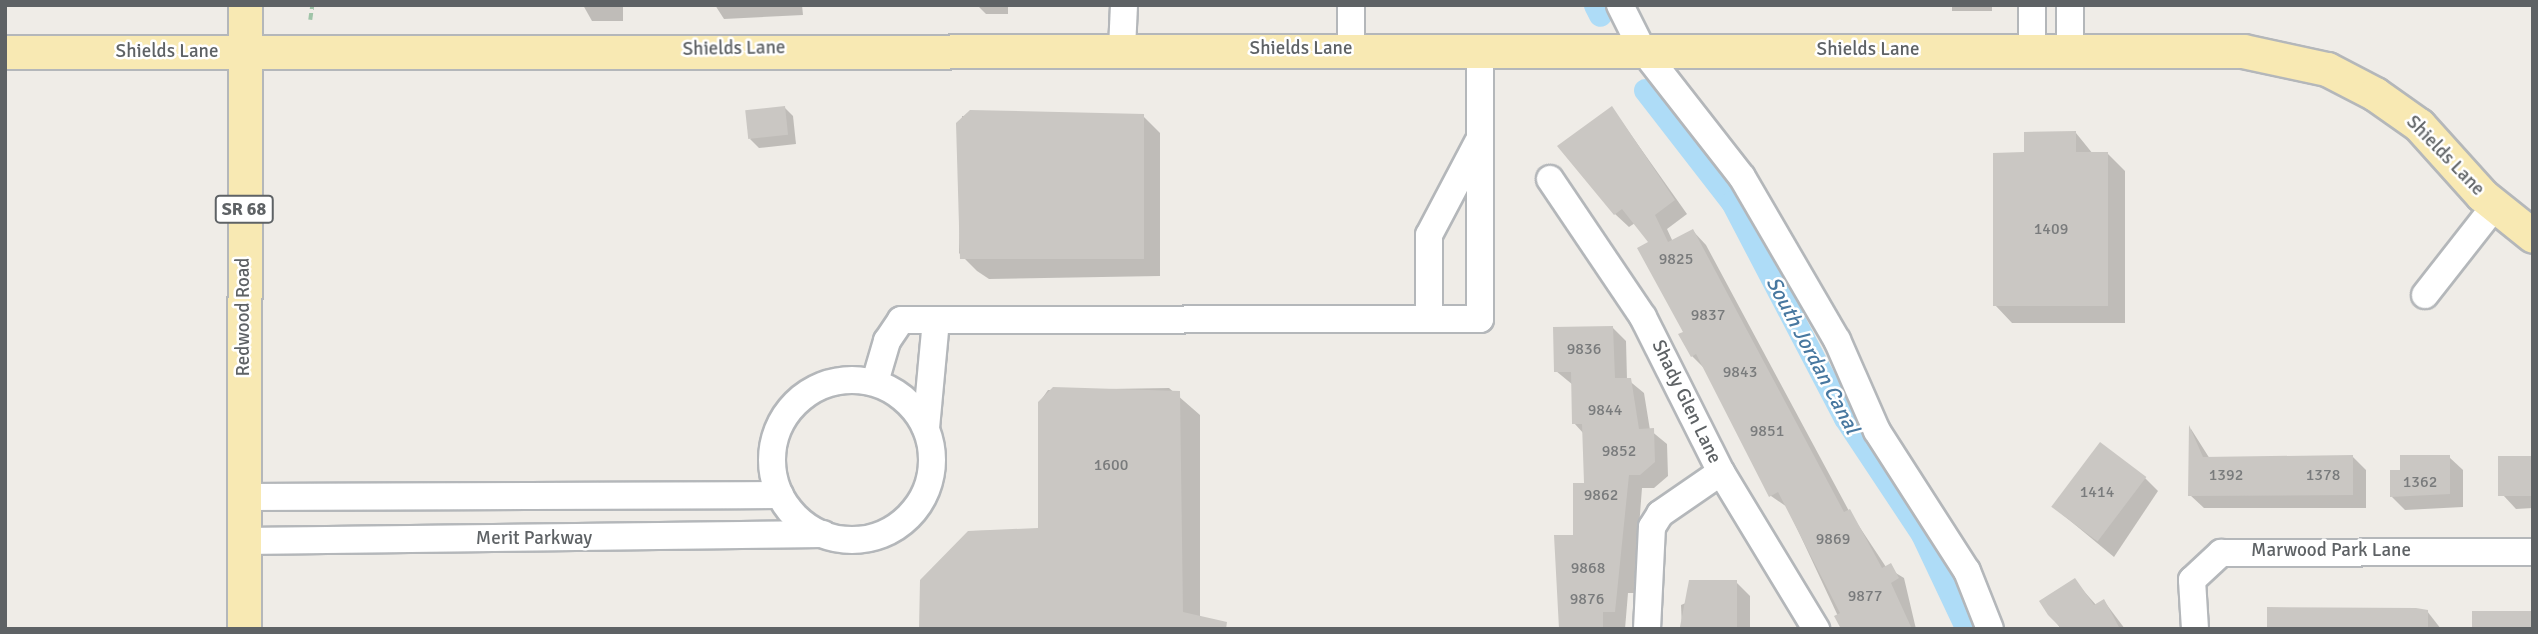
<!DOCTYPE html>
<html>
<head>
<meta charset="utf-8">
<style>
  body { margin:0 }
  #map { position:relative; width:2538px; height:634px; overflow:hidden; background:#efece7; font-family:Signika,sans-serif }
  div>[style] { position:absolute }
  .shadow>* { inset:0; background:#0003; transform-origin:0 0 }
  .canal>* { height:23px; margin:-11.5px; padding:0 11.5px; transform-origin:11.5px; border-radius:11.5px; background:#aedcf7 }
  .building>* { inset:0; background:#cac7c3; transform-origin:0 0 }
  .path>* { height:3.5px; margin-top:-1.75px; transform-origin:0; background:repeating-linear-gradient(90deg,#9fc4a8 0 7px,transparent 0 10.5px) }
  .roads { filter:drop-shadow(2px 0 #b4b7ba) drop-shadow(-2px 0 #b4b7ba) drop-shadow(0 2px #b4b7ba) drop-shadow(0 -2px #b4b7ba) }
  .minor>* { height:26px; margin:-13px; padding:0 13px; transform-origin:13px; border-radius:13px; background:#fff }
  .minor>.ring { margin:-13px; padding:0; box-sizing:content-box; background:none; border:26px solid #fff; border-radius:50% }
  .major>* { height:33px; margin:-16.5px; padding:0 16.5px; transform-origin:16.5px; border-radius:16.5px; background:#f8e9b3 }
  span { translate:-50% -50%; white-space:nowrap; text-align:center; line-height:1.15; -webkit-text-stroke:5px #fff; paint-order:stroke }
  .number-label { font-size:16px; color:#797b7c }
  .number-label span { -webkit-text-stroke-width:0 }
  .shield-label span { padding:2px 5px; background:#fff; border:2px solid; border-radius:5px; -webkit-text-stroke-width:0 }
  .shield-label { font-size:18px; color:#5e6265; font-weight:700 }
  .street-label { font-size:19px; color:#5e6265 }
  .water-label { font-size:21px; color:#4878a0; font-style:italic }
  .frame { position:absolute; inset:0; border:7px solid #5e6265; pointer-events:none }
</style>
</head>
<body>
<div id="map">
  <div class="shadow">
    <div style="clip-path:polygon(583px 5px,623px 5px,623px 21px,592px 21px)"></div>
    <div style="clip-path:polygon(715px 5px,802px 5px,803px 15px,724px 19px)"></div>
    <div style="clip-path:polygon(977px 5px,1008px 5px,1008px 14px,986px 14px)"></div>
    <div style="left:1952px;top:5px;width:40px;height:6px"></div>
    <div style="clip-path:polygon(784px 107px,793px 116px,796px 144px,759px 148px,750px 139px)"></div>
    <div style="clip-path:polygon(1612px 108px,1687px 214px,1667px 229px,1673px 242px,1693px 231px,1706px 245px,1849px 511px,1886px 567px,1904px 578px,1916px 629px,1844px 629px,1787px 507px,1771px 496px,1706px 370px,1692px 356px,1651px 243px,1635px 223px,1629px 227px,1615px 214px)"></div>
    <div style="clip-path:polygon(962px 116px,1143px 116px,1160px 133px,1160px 276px,989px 279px,977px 271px,959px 253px)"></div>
    <div style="clip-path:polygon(2076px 133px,2093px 154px,2108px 154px,2125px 171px,2125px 323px,2012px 323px,1995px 305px,2026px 154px)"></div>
    <div style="clip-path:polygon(1612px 327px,1626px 341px,1627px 379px,1644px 393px,1650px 430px,1667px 444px,1668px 476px,1654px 488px,1642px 488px,1634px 593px,1628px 593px,1625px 629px,1560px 629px,1585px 484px,1584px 434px,1574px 423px,1573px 385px,1556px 371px)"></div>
    <div style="clip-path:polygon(1169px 388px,1200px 415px,1200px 617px,924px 578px,972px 531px,1040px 530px,1039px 403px,1048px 390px)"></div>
    <div style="clip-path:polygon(2191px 429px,2210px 459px,2352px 456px,2366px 470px,2366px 508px,2204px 508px,2190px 495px)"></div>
    <div style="clip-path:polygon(2449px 457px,2463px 470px,2463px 507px,2405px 510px,2392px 497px,2402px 472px)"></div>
    <div style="clip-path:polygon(2533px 458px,2533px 508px,2516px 509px,2503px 495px)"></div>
    <div style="clip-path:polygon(2145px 478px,2158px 491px,2114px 557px,2056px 509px)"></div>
    <div style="clip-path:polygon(2074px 580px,2097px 606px,2104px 601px,2125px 629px,2061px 629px,2041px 602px)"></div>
    <div style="clip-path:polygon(1736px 582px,1750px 596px,1750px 629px,1682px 629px,1681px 605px)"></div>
    <div style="clip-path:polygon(2427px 611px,2441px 629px,2268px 629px)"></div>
  </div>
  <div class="canal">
    <div style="left:1595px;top:5px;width:11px;rotate:63deg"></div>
    <div style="left:1645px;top:90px;width:142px;rotate:52.2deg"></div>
    <div style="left:1732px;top:202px;width:244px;rotate:62.4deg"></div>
    <div style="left:1845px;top:418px;width:139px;rotate:56.4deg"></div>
    <div style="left:1922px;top:534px;width:105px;rotate:64.7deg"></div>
  </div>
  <div class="building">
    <div style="left:785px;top:106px;width:29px;height:40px;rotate:84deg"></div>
    <div style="clip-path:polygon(1612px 106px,1675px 200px,1655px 215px,1668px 242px,1693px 229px,1844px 512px,1850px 509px,1882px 568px,1891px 563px,1899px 578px,1891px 583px,1912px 629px,1841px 629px,1834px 616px,1840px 613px,1778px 492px,1769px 497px,1696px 354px,1691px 357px,1678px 334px,1683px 332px,1637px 248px,1648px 242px,1622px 209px,1614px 215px,1557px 146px)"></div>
    <div style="clip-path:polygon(970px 110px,1144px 114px,1144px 259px,960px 259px,956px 123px)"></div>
    <div style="clip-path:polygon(2076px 131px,2076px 152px,2108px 152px,2108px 306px,1993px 306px,1993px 153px,2024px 152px,2024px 132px)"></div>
    <div style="clip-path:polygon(1613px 326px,1615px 378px,1631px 378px,1639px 429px,1654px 428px,1655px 462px,1640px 475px,1629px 475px,1615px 612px,1603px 612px,1603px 629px,1559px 629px,1554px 535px,1573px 535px,1573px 483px,1584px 483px,1582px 424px,1572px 424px,1571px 372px,1554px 372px,1553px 327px)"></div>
    <div style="clip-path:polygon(1053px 387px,1180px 391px,1183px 612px,1227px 622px,1226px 629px,919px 629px,920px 580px,968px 531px,1038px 528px,1038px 402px)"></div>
    <div style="clip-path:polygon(2189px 425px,2203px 457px,2353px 455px,2353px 495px,2188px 496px)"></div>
    <div style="left:2100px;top:442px;width:58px;height:81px;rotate:37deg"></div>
    <div style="clip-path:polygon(2400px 455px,2450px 455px,2450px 494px,2390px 497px,2390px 470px,2400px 470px)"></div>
    <div style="left:2498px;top:456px;width:35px;height:40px"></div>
    <div style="clip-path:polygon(2075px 578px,2094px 605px,2104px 599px,2120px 629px,2062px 629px,2048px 615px,2039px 601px)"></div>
    <div style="clip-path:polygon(1689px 580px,1737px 580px,1737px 628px,1680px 627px)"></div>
    <div style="clip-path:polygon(2267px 607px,2416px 608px,2428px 610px,2428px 629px,2267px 629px)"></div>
    <div style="left:2472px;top:611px;width:61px;height:18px"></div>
  </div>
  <div class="path">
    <div style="left:310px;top:20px;width:15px;rotate:-82deg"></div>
  </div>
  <div class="roads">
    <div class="minor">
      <div style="left:1620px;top:5px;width:49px;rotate:63.4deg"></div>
      <div style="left:1642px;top:49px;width:162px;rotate:52deg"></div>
      <div style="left:1742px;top:177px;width:189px;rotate:59.8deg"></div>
      <div style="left:1837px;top:340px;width:99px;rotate:66.3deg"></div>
      <div style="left:1877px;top:431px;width:166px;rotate:57.3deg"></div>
      <div style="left:1967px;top:571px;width:62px;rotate:68.4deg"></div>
      <div style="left:2032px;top:5px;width:45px;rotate:90deg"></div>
      <div style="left:2070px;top:5px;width:45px;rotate:90deg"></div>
      <div style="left:1122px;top:49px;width:44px;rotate:-87.4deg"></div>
      <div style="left:1351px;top:49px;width:44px;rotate:-90deg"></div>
      <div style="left:1550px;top:179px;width:166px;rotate:56deg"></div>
      <div style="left:1643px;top:317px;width:174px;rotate:63.3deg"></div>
      <div style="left:1721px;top:472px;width:184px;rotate:58.8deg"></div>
      <div style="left:2425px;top:295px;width:112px;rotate:-51.9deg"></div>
      <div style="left:1429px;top:319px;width:84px;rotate:-90deg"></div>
      <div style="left:1429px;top:235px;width:105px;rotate:-62.2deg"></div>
      <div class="ring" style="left:772px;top:380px;width:134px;height:134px"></div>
      <div style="left:875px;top:382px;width:43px;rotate:-73.7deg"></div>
      <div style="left:887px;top:341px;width:25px;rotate:-56deg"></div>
      <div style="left:901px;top:320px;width:579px;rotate:-0.1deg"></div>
      <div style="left:1480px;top:319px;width:271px;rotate:-90deg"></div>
      <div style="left:926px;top:428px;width:108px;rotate:-84.7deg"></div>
      <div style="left:244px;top:497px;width:536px;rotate:-0.21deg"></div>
      <div style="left:244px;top:541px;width:579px;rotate:-0.69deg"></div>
      <div style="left:1647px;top:629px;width:102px;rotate:-87.2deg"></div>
      <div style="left:1652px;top:527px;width:15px;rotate:-58deg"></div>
      <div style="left:1660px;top:514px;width:74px;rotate:-34.5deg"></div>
      <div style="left:2195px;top:629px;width:49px;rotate:-93.5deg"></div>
      <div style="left:2192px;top:580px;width:40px;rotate:-43deg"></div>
      <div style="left:2221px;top:553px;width:312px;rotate:-0.2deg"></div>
    </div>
    <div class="major">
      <div style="left:5px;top:52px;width:2238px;rotate:-0.03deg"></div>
      <div style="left:2243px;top:51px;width:86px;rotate:12.1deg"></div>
      <div style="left:2327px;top:69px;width:54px;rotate:27.5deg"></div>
      <div style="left:2375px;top:94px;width:54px;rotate:35.2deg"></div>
      <div style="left:2419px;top:125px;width:94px;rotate:48deg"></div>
      <div style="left:2482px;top:195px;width:65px;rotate:38.8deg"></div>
      <div style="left:244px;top:629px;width:624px;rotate:-89.91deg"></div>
    </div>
  </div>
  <div class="number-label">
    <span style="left:2051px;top:229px">1409</span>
    <span style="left:1676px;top:259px">9825</span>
    <span style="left:1708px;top:315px">9837</span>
    <span style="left:1584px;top:349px">9836</span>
    <span style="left:1740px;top:372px">9843</span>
    <span style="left:1605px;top:410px">9844</span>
    <span style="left:1767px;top:431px">9851</span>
    <span style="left:1619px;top:451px">9852</span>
    <span style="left:1111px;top:465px">1600</span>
    <span style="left:2226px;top:475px">1392</span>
    <span style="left:2323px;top:475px">1378</span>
    <span style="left:2420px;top:482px">1362</span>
    <span style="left:2097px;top:492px">1414</span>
    <span style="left:1601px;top:495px">9862</span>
    <span style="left:1833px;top:539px">9869</span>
    <span style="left:1588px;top:568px">9868</span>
    <span style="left:1865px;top:596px">9877</span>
    <span style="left:1587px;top:599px">9876</span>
  </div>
  <div class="shield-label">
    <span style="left:244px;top:209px">SR 68</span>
  </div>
  <div class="street-label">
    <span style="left:734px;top:49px;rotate:-1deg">Shields Lane</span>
    <span style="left:1301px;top:49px">Shields Lane</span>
    <span style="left:1868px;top:50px">Shields Lane</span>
    <span style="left:167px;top:52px">Shields Lane</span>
    <span style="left:2445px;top:156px;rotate:46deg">Shields Lane</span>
    <span style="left:244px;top:317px;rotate:-90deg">Redwood Road</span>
    <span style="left:1686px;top:402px;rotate:64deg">Shady Glen Lane</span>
    <span style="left:534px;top:539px">Merit Parkway</span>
    <span style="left:2331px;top:551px">Marwood Park Lane</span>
  </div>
  <div class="water-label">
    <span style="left:1813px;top:355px;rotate:62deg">South Jordan Canal</span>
  </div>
  <div class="frame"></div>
</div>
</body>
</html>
